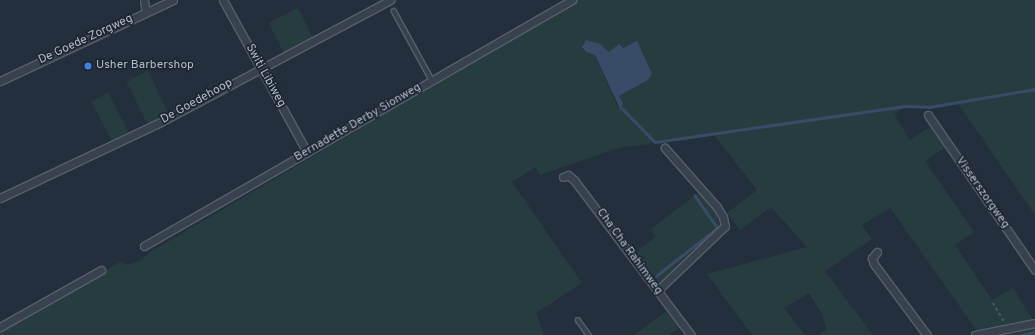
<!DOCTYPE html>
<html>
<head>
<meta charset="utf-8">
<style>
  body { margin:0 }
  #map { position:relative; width:1035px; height:335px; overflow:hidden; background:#242f3e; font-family:Overpass,sans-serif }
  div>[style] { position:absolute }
  .green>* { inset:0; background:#263c3f; transform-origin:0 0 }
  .water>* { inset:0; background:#394c67 }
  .stream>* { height:2.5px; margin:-1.25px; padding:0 1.25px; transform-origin:1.25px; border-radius:1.25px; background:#394c67 }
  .path>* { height:1.5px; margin-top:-0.75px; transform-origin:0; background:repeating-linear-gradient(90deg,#44595c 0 3px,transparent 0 6px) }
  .roads { filter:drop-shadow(1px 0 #565f6c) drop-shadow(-1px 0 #565f6c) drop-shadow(0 1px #565f6c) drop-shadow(0 -1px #565f6c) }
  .service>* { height:3.5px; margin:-1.75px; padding:0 1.75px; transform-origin:1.75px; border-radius:1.75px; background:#38414e }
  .minor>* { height:7px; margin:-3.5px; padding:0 3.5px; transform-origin:3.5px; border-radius:3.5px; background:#38414e }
  .dots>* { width:11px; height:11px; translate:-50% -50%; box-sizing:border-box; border:2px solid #1d2633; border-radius:50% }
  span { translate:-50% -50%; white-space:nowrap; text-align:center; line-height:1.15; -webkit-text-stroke:3.5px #1d2633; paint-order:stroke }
  .street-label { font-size:12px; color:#b4bcc9 }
  .poi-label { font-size:12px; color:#b4bcc9 }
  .left { translate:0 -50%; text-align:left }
</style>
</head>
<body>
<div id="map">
  <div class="green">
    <div style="clip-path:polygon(evenodd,579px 0,1035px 0,1035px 215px,957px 102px,929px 107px,906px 106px,894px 114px,910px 140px,933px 125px,947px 146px,925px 161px,974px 232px,955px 245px,992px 300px,1013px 288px,1033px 320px,978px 332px,890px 208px,862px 225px,872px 239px,825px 271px,873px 335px,819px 335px,827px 330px,822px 314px,809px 293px,784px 308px,805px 335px,752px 335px,707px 274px,807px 247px,771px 207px,740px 230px,727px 213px,757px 190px,714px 135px,618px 148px,540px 175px,536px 167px,512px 182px,582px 283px,536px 313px,544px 335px,0 335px,0 330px,122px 261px,125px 265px,140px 261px,152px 251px,579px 0,583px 42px,604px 47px,609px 52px,623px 48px,619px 110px,595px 55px,586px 52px,583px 42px)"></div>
    <div style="left:298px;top:8px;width:33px;height:33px;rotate:63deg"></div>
    <div style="left:148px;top:71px;width:49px;height:24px;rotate:64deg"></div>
    <div style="left:108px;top:93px;width:47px;height:19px;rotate:62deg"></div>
    <div style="clip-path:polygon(699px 192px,716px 213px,720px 227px,717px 232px,657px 286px,634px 253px,656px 237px,651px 229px)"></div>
    <div style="clip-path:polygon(668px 310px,681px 327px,669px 335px,634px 335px)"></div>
    <div style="clip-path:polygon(1035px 327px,1035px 335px,995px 335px)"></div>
  </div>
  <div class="water">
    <div style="clip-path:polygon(586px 40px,600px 44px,609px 52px,619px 44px,623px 48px,637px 41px,652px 74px,648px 80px,619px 96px,623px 103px,621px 111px,595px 55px,586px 52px,582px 47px)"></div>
  </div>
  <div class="stream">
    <div style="left:623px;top:109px;width:46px;rotate:45.9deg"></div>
    <div style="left:655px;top:142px;width:254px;rotate:-8.2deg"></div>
    <div style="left:906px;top:106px;width:23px;rotate:2deg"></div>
    <div style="left:929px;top:107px;width:108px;rotate:-9.6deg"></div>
    <div style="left:656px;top:276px;width:78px;rotate:-38.2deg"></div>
    <div style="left:717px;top:228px;width:39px;rotate:-125deg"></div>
    <div style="left:1022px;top:335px;width:13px;rotate:-13deg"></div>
  </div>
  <div class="path">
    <div style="left:993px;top:303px;width:21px;rotate:59deg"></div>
  </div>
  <div class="roads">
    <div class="service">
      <div style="left:394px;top:11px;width:79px;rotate:61.2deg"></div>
      <div style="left:578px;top:320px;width:19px;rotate:54deg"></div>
    </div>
    <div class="minor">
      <div style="left:144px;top:0;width:12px;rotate:81deg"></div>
      <div style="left:223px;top:0;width:174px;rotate:61.1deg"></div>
      <div style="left:0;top:81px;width:191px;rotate:-25.1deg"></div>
      <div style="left:928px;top:115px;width:188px;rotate:55.4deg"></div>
      <div style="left:563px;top:177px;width:5px;rotate:-22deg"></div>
      <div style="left:568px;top:175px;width:8px;rotate:40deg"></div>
      <div style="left:574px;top:180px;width:194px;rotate:53deg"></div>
      <div style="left:0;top:198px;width:176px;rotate:-25.3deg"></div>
      <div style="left:159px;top:123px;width:262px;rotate:-28deg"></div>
      <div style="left:144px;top:246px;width:494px;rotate:-29.9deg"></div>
      <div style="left:877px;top:252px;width:8px;rotate:130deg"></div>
      <div style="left:872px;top:258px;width:6px;rotate:72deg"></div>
      <div style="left:874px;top:264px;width:89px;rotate:53.3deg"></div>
      <div style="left:657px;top:291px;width:94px;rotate:-43.7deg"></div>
      <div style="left:725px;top:226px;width:9px;rotate:-103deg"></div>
      <div style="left:723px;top:217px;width:12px;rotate:-121deg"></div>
      <div style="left:717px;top:207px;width:79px;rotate:-131.4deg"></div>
      <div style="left:0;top:327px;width:116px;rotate:-29.4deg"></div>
      <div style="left:975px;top:335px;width:61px;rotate:-11.3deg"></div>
    </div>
  </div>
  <div class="dots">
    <div style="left:88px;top:66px;background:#3f7fe0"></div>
  </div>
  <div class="street-label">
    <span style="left:86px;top:40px;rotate:-25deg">De Goede Zorgweg</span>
    <span style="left:265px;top:76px;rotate:61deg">Switi Libiweg</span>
    <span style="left:197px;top:102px;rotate:-29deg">De Goedehoop</span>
    <span style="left:358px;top:123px;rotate:-30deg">Bernadette Derby Sionweg</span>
    <span style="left:982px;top:193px;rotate:55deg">Visserszorgweg</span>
    <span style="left:629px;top:252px;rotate:54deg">Cha Cha Rahimweg</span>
  </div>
  <div class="poi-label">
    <span class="left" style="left:96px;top:66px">Usher Barbershop</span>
  </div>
</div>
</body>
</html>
